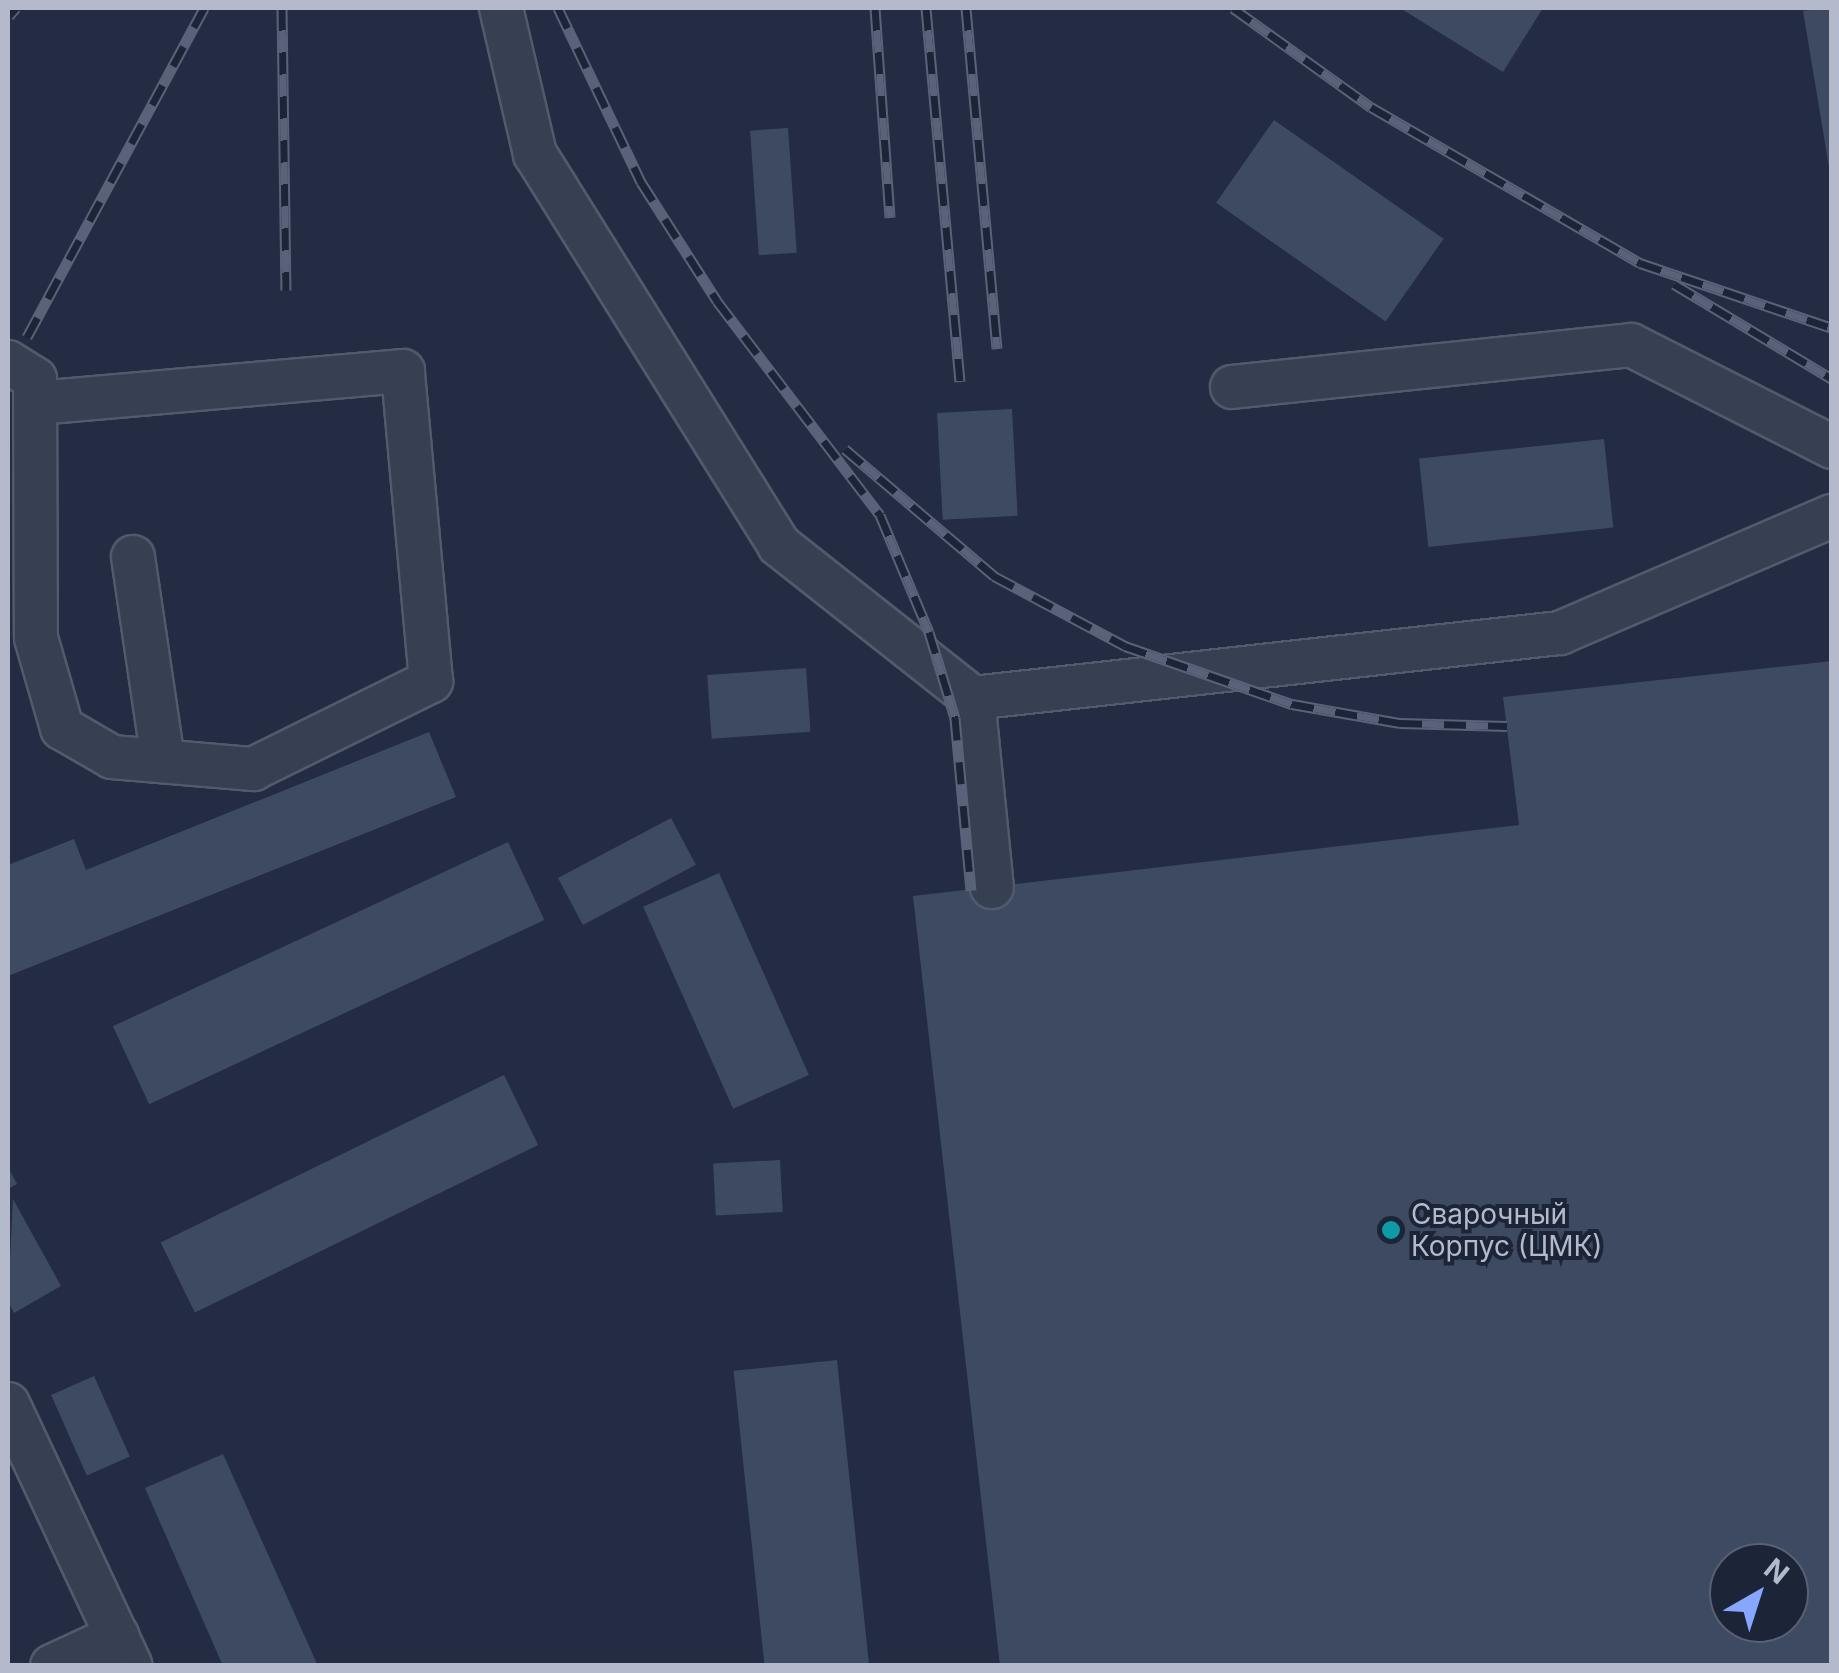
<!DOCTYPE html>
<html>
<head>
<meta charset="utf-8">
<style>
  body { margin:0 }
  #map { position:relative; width:1839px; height:1673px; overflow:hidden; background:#232c42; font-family:Inter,sans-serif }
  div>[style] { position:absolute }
  .building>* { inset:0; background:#3e4a62; transform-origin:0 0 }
  .roads { filter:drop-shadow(2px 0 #525a6c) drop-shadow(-2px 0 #525a6c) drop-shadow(0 2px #525a6c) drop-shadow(0 -2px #525a6c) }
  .minor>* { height:42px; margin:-21px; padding:0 21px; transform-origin:21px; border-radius:21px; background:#373f52 }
  .rail>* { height:11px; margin-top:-5.5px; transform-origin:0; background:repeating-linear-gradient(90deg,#1c2437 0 22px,#596279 0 44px); box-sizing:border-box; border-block:2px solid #596279 }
  .dots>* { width:28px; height:28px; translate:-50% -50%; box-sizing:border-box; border:5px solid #1c2437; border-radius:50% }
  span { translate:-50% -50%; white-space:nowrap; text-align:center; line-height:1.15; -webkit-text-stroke:8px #1c2437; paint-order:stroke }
  .poi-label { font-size:28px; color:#b4bacc }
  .left { translate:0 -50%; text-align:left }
  .frame { position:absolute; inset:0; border:10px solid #b4bacc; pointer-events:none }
  .north { position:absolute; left:1709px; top:1543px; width:100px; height:100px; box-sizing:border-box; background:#1c2437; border:2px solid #596073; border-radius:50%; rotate:39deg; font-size:28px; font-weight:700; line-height:40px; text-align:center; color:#b4bacc }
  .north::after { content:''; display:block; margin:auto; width:35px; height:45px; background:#86a6ff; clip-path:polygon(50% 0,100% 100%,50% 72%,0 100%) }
</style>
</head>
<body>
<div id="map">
  <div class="building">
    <div style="clip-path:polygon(1400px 8px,1543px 8px,1503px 72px)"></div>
    <div style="clip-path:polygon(1824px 8px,1832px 8px,1829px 167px,1803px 11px)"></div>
    <div style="left:1274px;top:120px;width:207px;height:101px;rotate:35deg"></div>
    <div style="left:788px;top:128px;width:125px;height:38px;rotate:86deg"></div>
    <div style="left:1012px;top:409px;width:107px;height:75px;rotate:87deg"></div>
    <div style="left:1604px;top:439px;width:89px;height:186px;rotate:84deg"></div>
    <div style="clip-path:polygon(evenodd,1832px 661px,1832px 1666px,1000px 1666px,913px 896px,1519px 825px,1503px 697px,1832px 661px,1729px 1563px,1789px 1563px,1789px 1623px,1729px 1623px,1729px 1563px)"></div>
    <div style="left:806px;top:668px;width:64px;height:99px;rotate:86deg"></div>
    <div style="clip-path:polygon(429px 732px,456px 797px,8px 976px,8px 865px,74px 839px,86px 870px)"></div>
    <div style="left:671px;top:818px;width:53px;height:128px;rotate:62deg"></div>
    <div style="left:508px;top:842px;width:86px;height:436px;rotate:65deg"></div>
    <div style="left:719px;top:873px;width:221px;height:83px;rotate:66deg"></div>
    <div style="left:504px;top:1075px;width:78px;height:382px;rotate:64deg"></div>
    <div style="left:780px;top:1160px;width:52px;height:67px;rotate:87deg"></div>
    <div style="clip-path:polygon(8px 1167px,17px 1184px,8px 1189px)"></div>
    <div style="clip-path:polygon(13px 1199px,61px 1286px,14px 1313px,8px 1301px)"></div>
    <div style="left:837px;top:1360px;width:308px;height:104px;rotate:84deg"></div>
    <div style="left:94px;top:1376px;width:88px;height:47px;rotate:66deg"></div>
    <div style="clip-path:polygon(223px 1454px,318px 1666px,223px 1666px,145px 1488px)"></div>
  </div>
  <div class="roads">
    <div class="minor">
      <div style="left:501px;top:8px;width:150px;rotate:76.9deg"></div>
      <div style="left:535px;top:154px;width:461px;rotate:58deg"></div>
      <div style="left:779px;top:545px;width:247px;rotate:38.3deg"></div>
      <div style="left:973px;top:698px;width:591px;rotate:-6.32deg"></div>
      <div style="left:1560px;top:633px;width:296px;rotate:-23.3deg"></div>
      <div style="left:8px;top:362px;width:32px;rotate:32deg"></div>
      <div style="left:35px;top:379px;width:259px;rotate:89.8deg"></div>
      <div style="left:36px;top:638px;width:94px;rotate:73.9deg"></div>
      <div style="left:62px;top:728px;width:58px;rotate:30.1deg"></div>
      <div style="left:112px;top:757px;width:142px;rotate:4.9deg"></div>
      <div style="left:253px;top:769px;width:199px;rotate:-26.3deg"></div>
      <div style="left:431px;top:681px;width:311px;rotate:-95.2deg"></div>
      <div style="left:403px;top:371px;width:369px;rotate:175deg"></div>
      <div style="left:1232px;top:387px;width:401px;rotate:-6deg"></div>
      <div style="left:1631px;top:345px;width:225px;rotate:26.9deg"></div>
      <div style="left:133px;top:557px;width:206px;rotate:81.6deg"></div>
      <div style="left:973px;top:698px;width:190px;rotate:84.3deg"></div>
      <div style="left:8px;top:1404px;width:289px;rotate:64.9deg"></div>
      <div style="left:52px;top:1666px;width:72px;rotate:-24.8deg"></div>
    </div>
  </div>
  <div class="rail">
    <div style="left:282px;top:8px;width:282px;rotate:89.2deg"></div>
    <div style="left:558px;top:8px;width:193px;rotate:64.5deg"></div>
    <div style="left:641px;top:182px;width:141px;rotate:57.4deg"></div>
    <div style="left:717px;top:301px;width:269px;rotate:52.7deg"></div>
    <div style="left:880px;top:515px;width:127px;rotate:67.3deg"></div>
    <div style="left:929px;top:632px;width:90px;rotate:73.2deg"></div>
    <div style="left:955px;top:718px;width:173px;rotate:84.7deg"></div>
    <div style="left:875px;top:8px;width:210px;rotate:85.9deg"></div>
    <div style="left:926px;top:8px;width:375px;rotate:84.8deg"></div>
    <div style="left:966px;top:8px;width:342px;rotate:84.8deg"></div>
    <div style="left:1233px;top:8px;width:170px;rotate:35.7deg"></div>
    <div style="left:1371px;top:107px;width:311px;rotate:30.1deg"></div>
    <div style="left:1640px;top:263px;width:203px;rotate:18.7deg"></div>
    <div style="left:9px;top:16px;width:11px;rotate:-49deg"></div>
    <div style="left:1674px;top:284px;width:184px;rotate:31deg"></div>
    <div style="left:27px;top:337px;width:374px;rotate:-61.7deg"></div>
    <div style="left:845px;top:449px;width:196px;rotate:40.4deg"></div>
    <div style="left:994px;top:576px;width:149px;rotate:28.1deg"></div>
    <div style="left:1125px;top:646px;width:177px;rotate:19.2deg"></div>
    <div style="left:1292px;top:704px;width:110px;rotate:10deg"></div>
    <div style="left:1400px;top:723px;width:107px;rotate:1.6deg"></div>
  </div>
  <div class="dots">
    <div style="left:1391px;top:1230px;background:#0f9aa8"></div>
  </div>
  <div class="poi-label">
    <span class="left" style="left:1411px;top:1230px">Сварочный<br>Корпус (ЦМК)</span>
  </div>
  <div class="frame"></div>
  <div class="north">N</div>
</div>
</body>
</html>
